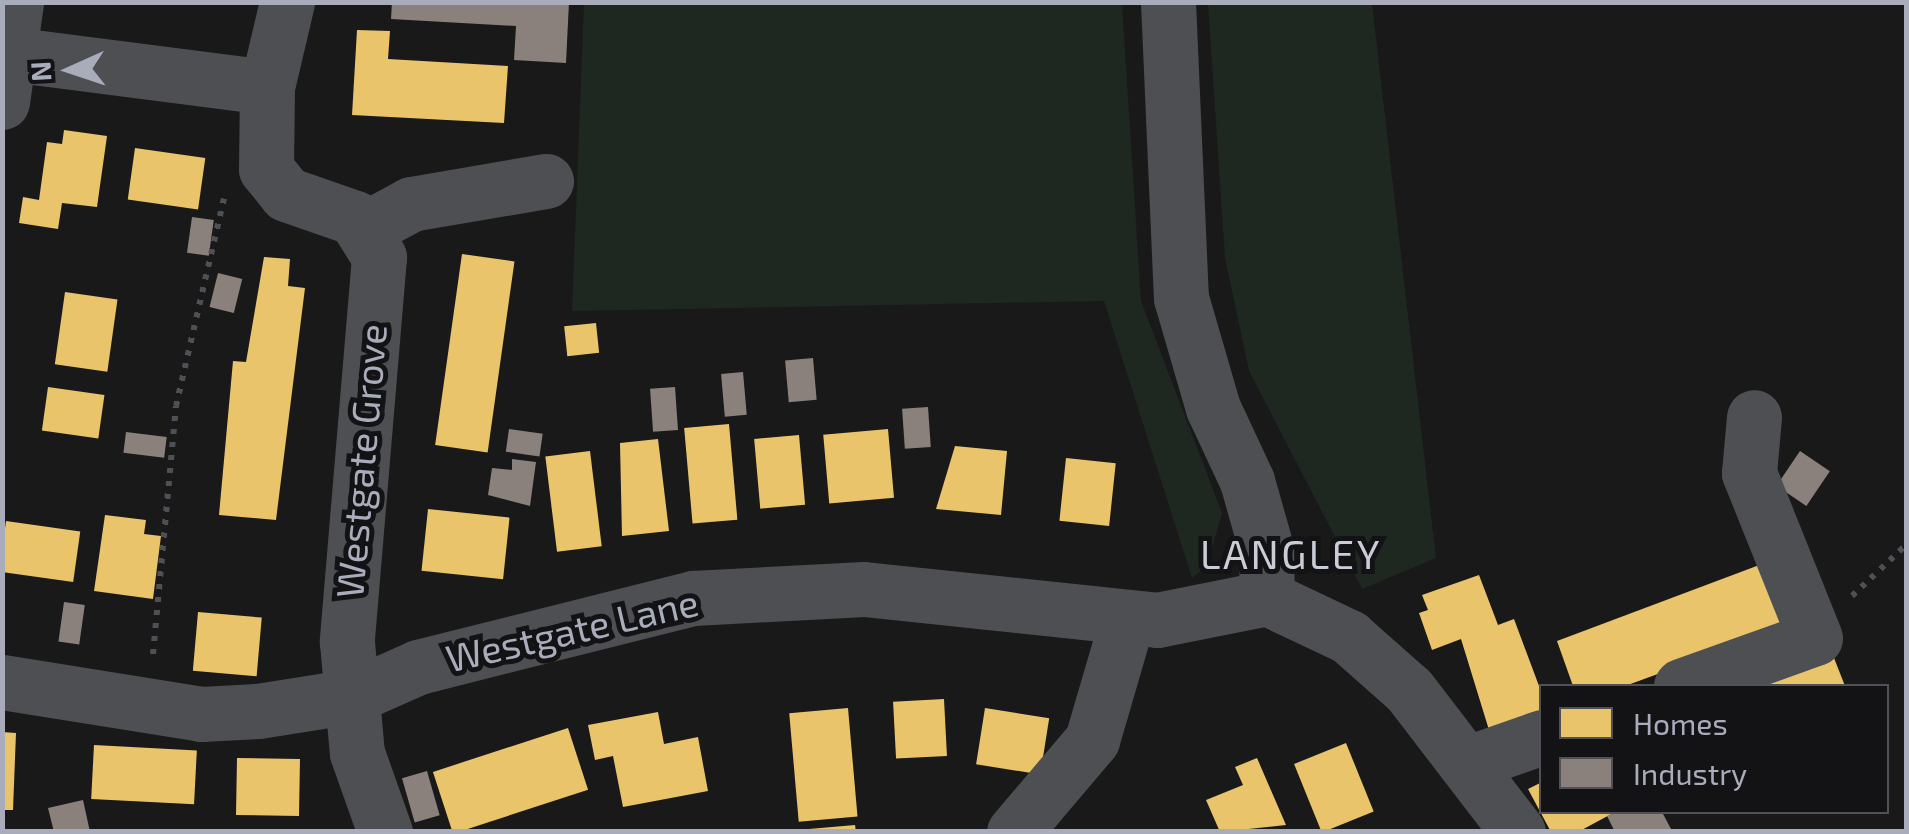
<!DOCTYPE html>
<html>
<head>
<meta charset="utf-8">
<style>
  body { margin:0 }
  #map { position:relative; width:1909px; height:834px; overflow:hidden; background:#191919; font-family:"Exo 2",sans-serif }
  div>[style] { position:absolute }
  .green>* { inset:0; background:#1e2720 }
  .homes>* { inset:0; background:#e9c46a; transform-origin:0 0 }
  .industry>* { inset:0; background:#8a817c; transform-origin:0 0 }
  .path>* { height:6px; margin-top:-3px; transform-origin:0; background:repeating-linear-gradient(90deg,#4f5055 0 5px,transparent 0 13px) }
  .minor>* { height:55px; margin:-27.5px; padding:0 27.5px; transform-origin:27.5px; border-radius:27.5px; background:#4e4f53 }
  span { translate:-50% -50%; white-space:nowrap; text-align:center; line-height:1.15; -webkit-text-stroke:10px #131315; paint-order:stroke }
  .street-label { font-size:38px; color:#a9adbb }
  .neighbourhood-label { font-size:40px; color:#cacdd6; letter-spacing:2.5px }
  .frame { position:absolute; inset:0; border:5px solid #a9adbb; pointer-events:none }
  .legend { position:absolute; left:1539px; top:684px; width:350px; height:130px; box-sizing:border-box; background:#131315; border:2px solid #4f5157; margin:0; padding:12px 18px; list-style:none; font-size:30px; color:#a9adbb }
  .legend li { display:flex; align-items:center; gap:20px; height:50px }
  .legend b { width:50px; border:2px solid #4f5157 }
  .north { position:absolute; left:20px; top:20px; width:100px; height:100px; -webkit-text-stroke:8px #131315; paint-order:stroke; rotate:267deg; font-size:28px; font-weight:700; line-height:40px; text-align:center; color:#a9adbb }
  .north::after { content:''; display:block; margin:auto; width:35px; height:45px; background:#a9adbb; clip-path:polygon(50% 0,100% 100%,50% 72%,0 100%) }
</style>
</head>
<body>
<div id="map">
  <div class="green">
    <div style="clip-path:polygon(584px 3px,1122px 3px,1141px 301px,1222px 513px,1207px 566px,1192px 578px,1104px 301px,572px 311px)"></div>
    <div style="clip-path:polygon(1208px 3px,1372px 3px,1436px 558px,1362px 589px,1249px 371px,1225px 258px)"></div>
  </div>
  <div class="homes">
    <div style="clip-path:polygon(357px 30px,390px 31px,388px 59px,508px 66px,504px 123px,352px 115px)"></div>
    <div style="clip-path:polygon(64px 130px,107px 136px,97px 207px,62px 203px,58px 229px,19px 223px,23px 197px,39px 200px,47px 142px,62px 144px)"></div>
    <div style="left:135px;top:148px;width:71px;height:52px;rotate:8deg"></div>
    <div style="left:462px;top:254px;width:53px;height:193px;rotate:8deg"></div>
    <div style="clip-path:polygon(264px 257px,290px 259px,288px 286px,305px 288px,276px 520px,219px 515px,233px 361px,246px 362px)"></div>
    <div style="left:65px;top:292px;width:53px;height:73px;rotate:8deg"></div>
    <div style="left:596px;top:323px;width:30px;height:32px;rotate:84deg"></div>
    <div style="left:48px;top:387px;width:57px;height:44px;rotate:8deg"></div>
    <div style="left:729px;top:424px;width:96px;height:45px;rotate:85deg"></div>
    <div style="left:888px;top:429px;width:69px;height:65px;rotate:85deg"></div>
    <div style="left:799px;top:435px;width:70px;height:45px;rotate:85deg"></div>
    <div style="clip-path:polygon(658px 439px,669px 531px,622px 536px,620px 443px)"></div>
    <div style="clip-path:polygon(955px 446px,1007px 451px,1001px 515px,936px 509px)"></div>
    <div style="left:590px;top:451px;width:96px;height:45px;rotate:83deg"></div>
    <div style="left:1066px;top:458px;width:50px;height:63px;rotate:6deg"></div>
    <div style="left:428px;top:509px;width:82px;height:62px;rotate:6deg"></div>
    <div style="clip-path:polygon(105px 515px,146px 520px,144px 534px,161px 536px,153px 599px,94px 591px)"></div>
    <div style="left:6px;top:521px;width:75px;height:51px;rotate:8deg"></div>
    <div style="clip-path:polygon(1762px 564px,1786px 627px,1625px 686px,1573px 686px,1557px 641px)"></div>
    <div style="clip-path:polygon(1479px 575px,1498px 625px,1514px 619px,1542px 694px,1542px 710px,1489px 730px,1461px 639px,1432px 650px,1419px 613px,1428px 610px,1422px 595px)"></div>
    <div style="left:198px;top:612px;width:64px;height:59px;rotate:5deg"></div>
    <div style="clip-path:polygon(1834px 658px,1845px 686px,1763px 686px)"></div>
    <div style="left:944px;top:699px;width:57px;height:51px;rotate:87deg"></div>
    <div style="left:848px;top:708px;width:109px;height:59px;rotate:85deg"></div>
    <div style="left:985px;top:708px;width:65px;height:57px;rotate:9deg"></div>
    <div style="clip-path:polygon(658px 712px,664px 744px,698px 737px,708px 791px,623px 807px,613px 756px,595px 760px,588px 725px)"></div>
    <div style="left:568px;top:728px;width:65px;height:142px;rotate:72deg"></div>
    <div style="clip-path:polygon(2px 732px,16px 733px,13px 810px,2px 810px)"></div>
    <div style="left:1346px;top:743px;width:74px;height:56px;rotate:68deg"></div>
    <div style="left:94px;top:745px;width:103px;height:54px;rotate:3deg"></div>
    <div style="left:237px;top:758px;width:63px;height:57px;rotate:1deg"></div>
    <div style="clip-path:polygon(1257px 758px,1286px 825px,1220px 832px,1206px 800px,1243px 785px,1235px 767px)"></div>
    <div style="clip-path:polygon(1542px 782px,1542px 812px,1615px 812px,1578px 832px,1551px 832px,1528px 789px)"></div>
    <div style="clip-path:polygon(855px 825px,856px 832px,809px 832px,809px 829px)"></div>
  </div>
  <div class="industry">
    <div style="clip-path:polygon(392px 2px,569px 2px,566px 63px,514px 60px,516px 26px,391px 19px)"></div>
    <div style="left:192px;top:217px;width:22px;height:36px;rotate:8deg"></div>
    <div style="left:218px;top:273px;width:25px;height:35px;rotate:14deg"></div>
    <div style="left:813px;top:358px;width:42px;height:28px;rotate:85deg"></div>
    <div style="left:743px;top:372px;width:43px;height:22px;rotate:85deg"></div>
    <div style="left:675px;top:387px;width:43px;height:25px;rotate:86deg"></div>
    <div style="left:928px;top:407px;width:40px;height:26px;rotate:86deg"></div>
    <div style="left:509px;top:429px;width:34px;height:23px;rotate:8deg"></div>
    <div style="left:126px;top:432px;width:41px;height:21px;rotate:7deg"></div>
    <div style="left:1800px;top:451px;width:36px;height:42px;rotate:34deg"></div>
    <div style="clip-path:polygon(512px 459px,536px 462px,530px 506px,488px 495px,492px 468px,512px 470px)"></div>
    <div style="left:64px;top:602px;width:21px;height:40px;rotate:8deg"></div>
    <div style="left:427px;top:771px;width:46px;height:26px;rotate:74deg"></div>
    <div style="clip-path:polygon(83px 800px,90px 832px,54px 832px,48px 808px)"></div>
    <div style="clip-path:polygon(1615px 812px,1662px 812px,1671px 829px,1615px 832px,1607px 816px)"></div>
  </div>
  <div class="path">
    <div style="left:1852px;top:596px;width:74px;rotate:-43.4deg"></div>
    <div style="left:153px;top:654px;width:249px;rotate:-84.7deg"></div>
    <div style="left:176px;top:406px;width:213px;rotate:-77deg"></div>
  </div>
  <div class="minor">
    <div style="left:287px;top:2px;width:87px;rotate:103.2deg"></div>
    <div style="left:267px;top:87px;width:82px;rotate:90.7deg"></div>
    <div style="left:266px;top:169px;width:32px;rotate:51deg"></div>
    <div style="left:286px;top:194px;width:73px;rotate:19.2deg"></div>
    <div style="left:355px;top:218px;width:46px;rotate:58.4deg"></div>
    <div style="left:379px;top:257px;width:386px;rotate:94.8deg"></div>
    <div style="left:347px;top:642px;width:111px;rotate:84.9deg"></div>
    <div style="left:357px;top:753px;width:84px;rotate:70.5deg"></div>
    <div style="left:1168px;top:2px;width:296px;rotate:87.5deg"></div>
    <div style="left:1181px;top:298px;width:115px;rotate:73.8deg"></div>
    <div style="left:1213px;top:408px;width:81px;rotate:65deg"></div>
    <div style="left:1247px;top:481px;width:70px;rotate:74.2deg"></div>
    <div style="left:1266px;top:548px;width:50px;rotate:88.9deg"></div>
    <div style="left:10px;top:54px;width:259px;rotate:7.3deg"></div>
    <div style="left:2px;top:102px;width:101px;rotate:-82deg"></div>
    <div style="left:367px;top:228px;width:50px;rotate:-28.6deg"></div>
    <div style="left:411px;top:204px;width:137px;rotate:-9.7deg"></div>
    <div style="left:2px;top:682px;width:202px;rotate:9.1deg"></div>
    <div style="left:201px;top:714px;width:57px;rotate:-3deg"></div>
    <div style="left:258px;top:711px;width:96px;rotate:-9deg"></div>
    <div style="left:353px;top:696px;width:71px;rotate:-24deg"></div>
    <div style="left:418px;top:667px;width:284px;rotate:-14.1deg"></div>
    <div style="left:693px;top:598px;width:171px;rotate:-3deg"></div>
    <div style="left:864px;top:589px;width:295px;rotate:6deg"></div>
    <div style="left:1157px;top:620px;width:112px;rotate:-11.3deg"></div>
    <div style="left:1267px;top:598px;width:91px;rotate:25.4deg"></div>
    <div style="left:1349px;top:637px;width:80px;rotate:41.5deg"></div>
    <div style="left:1409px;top:690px;width:179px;rotate:52.5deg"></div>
    <div style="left:1681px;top:686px;width:142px;rotate:-19.7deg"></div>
    <div style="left:1815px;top:638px;width:178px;rotate:-111.8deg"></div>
    <div style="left:1749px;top:473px;width:56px;rotate:-84.9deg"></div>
    <div style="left:1471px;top:762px;width:75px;rotate:-19.4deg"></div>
    <div style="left:1014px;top:832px;width:121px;rotate:-49.7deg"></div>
    <div style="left:1092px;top:740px;width:128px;rotate:-73.7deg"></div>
  </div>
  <div class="street-label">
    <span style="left:361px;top:461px;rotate:-85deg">Westgate Grove</span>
    <span style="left:572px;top:630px;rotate:-13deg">Westgate Lane</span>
  </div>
  <div class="neighbourhood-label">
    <span style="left:1291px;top:553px">LANGLEY</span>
  </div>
  <div class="frame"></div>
  <ul class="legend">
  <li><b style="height:28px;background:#e9c46a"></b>Homes</li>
  <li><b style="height:28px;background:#8a817c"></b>Industry</li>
  </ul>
  <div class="north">N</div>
</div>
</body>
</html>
